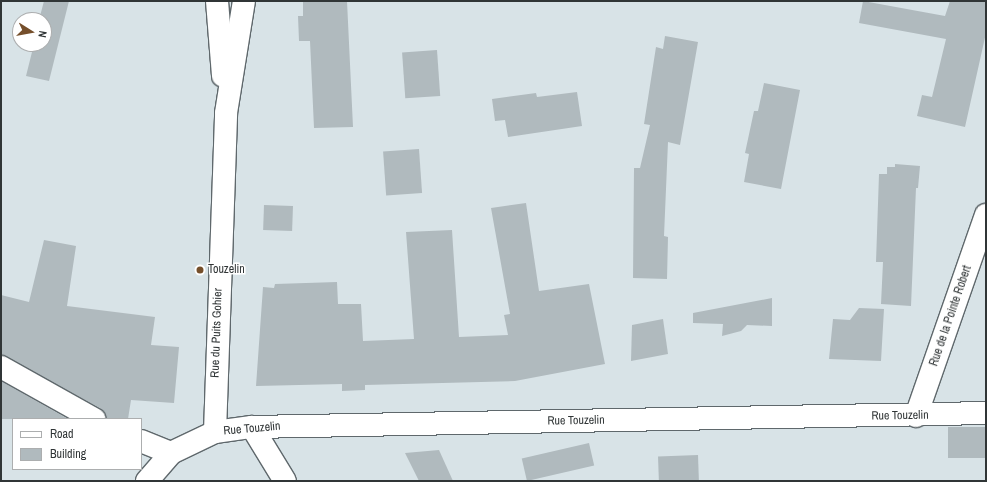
<!DOCTYPE html>
<html>
<head>
<meta charset="utf-8">
<style>
  body { margin:0 }
  #map { position:relative; width:987px; height:482px; overflow:hidden; background:#d8e3e7; font-family:"Archivo Narrow",sans-serif }
  div>[style] { position:absolute }
  .building>* { inset:0; background:#b0babe; transform-origin:0 0 }
  .roads { filter:drop-shadow(1px 0 #5f686c) drop-shadow(-1px 0 #5f686c) drop-shadow(0 1px #5f686c) drop-shadow(0 -1px #5f686c) }
  .minor>* { height:22px; margin:-11px; padding:0 11px; transform-origin:11px; border-radius:11px; background:#fff }
  .dots>* { width:11px; height:11px; translate:-50% -50%; box-sizing:border-box; border:2px solid #fff; border-radius:50% }
  span { translate:-50% -50%; white-space:nowrap; text-align:center; line-height:1.15; -webkit-text-stroke:3px #fff; paint-order:stroke }
  .poi-label { font-size:12px; color:#303536 }
  .left { translate:0 -50%; text-align:left }
  .street-label { font-size:12px; color:#303536 }
  .frame { position:absolute; inset:0; border:2px solid #303536; pointer-events:none }
  .legend { position:absolute; left:12px; top:418px; width:130px; height:52px; box-sizing:border-box; background:#fff; border:1px solid #acaeaf; margin:0; padding:5px 7px; list-style:none; font-size:12px; color:#303536 }
  .legend li { display:flex; align-items:center; gap:8px; height:20px }
  .legend b { width:20px; border:1px solid #acaeaf }
  .north { position:absolute; left:12px; top:12px; width:40px; height:40px; box-sizing:border-box; background:#fff; border:1px solid #acaeaf; border-radius:50%; rotate:101deg; font-size:11px; font-weight:700; line-height:16px; text-align:center; color:#303536 }
  .north::after { content:''; display:block; margin:auto; width:14px; height:18px; background:#754f2b; clip-path:polygon(50% 0,100% 100%,50% 72%,0 100%) }
</style>
</head>
<body>
<div id="map">
  <div class="building">
    <div style="clip-path:polygon(44px 1px,69px 1px,49px 81px,26px 76px,34px 44px,44px 44px,44px 20px,39px 20px)"></div>
    <div style="clip-path:polygon(303px 1px,347px 1px,353px 127px,314px 128px,310px 41px,299px 41px,298px 16px,303px 16px)"></div>
    <div style="clip-path:polygon(863px 1px,945px 16px,950px 1px,986px 1px,986px 33px,965px 127px,917px 116px,922px 95px,932px 97px,946px 39px,859px 23px)"></div>
    <div style="clip-path:polygon(665px 36px,698px 42px,680px 145px,668px 142px,664px 236px,668px 237px,667px 279px,633px 278px,634px 168px,640px 168px,650px 125px,644px 124px,656px 47px,663px 49px)"></div>
    <div style="left:437px;top:50px;width:46px;height:35px;rotate:86deg"></div>
    <div style="clip-path:polygon(764px 83px,800px 90px,781px 189px,744px 182px,749px 154px,745px 153px,754px 111px,758px 111px)"></div>
    <div style="clip-path:polygon(577px 92px,582px 126px,508px 137px,505px 120px,495px 121px,492px 99px,536px 93px,537px 97px)"></div>
    <div style="left:419px;top:149px;width:44px;height:36px;rotate:86deg"></div>
    <div style="clip-path:polygon(895px 164px,920px 166px,918px 188px,916px 188px,911px 306px,881px 304px,883px 262px,876px 262px,879px 174px,887px 174px,887px 167px,895px 167px)"></div>
    <div style="clip-path:polygon(526px 203px,539px 291px,589px 284px,605px 364px,515px 381px,365px 385px,365px 390px,342px 391px,342px 384px,256px 386px,263px 287px,274px 288px,275px 284px,337px 282px,338px 304px,361px 304px,363px 341px,414px 339px,406px 232px,452px 230px,459px 337px,508px 335px,504px 315px,510px 314px,491px 208px)"></div>
    <div style="left:264px;top:205px;width:29px;height:25px;rotate:2deg"></div>
    <div style="clip-path:polygon(44px 240px,76px 246px,67px 306px,155px 317px,151px 345px,179px 347px,174px 403px,131px 400px,128px 419px,106px 419px,100px 408px,1px 355px,1px 295px,29px 302px)"></div>
    <div style="clip-path:polygon(772px 298px,772px 326px,747px 325px,741px 331px,722px 336px,723px 324px,693px 323px,693px 313px)"></div>
    <div style="clip-path:polygon(859px 308px,884px 309px,881px 361px,829px 359px,833px 319px,850px 320px)"></div>
    <div style="clip-path:polygon(663px 319px,668px 354px,631px 361px,632px 325px)"></div>
    <div style="clip-path:polygon(1px 381px,68px 419px,1px 419px)"></div>
    <div style="left:948px;top:427px;width:38px;height:31px"></div>
    <div style="left:589px;top:443px;width:23px;height:69px;rotate:77deg"></div>
    <div style="clip-path:polygon(439px 450px,453px 481px,419px 481px,405px 453px)"></div>
    <div style="left:698px;top:455px;width:26px;height:40px;rotate:88deg"></div>
  </div>
  <div class="roads">
    <div class="minor">
      <div style="left:217px;top:1px;width:75px;rotate:85.4deg"></div>
      <div style="left:1px;top:367px;width:107px;rotate:29.2deg"></div>
      <div style="left:916px;top:416px;width:213px;rotate:-70.8deg"></div>
      <div style="left:252px;top:427px;width:63px;rotate:58.6deg"></div>
      <div style="left:215px;top:432px;width:319px;rotate:-88deg"></div>
      <div style="left:226px;top:113px;width:113px;rotate:-80.9deg"></div>
      <div style="left:141px;top:441px;width:32px;rotate:22deg"></div>
      <div style="left:147px;top:481px;width:37px;rotate:-49deg"></div>
      <div style="left:171px;top:453px;width:49px;rotate:-25.5deg"></div>
      <div style="left:215px;top:432px;width:37px;rotate:-8deg"></div>
      <div style="left:252px;top:427px;width:734px;rotate:-1.09deg"></div>
    </div>
  </div>
  <div class="dots">
    <div style="left:200px;top:270px;background:#754f2b"></div>
  </div>
  <div class="poi-label">
    <span class="left" style="left:208px;top:270px">Touzelin</span>
  </div>
  <div class="street-label">
    <span style="left:951px;top:316px;rotate:-71deg">Rue de la Pointe Robert</span>
    <span style="left:217px;top:333px;rotate:-88deg">Rue du Puits Gohier</span>
    <span style="left:900px;top:416px;rotate:-1deg">Rue Touzelin</span>
    <span style="left:576px;top:421px;rotate:-1deg">Rue Touzelin</span>
    <span style="left:252px;top:429px;rotate:-5deg">Rue Touzelin</span>
  </div>
  <div class="frame"></div>
  <ul class="legend">
  <li><b style="height:5px;background:#fff"></b>Road</li>
  <li><b style="height:11px;background:#b0babe"></b>Building</li>
  </ul>
  <div class="north">N</div>
</div>
</body>
</html>
